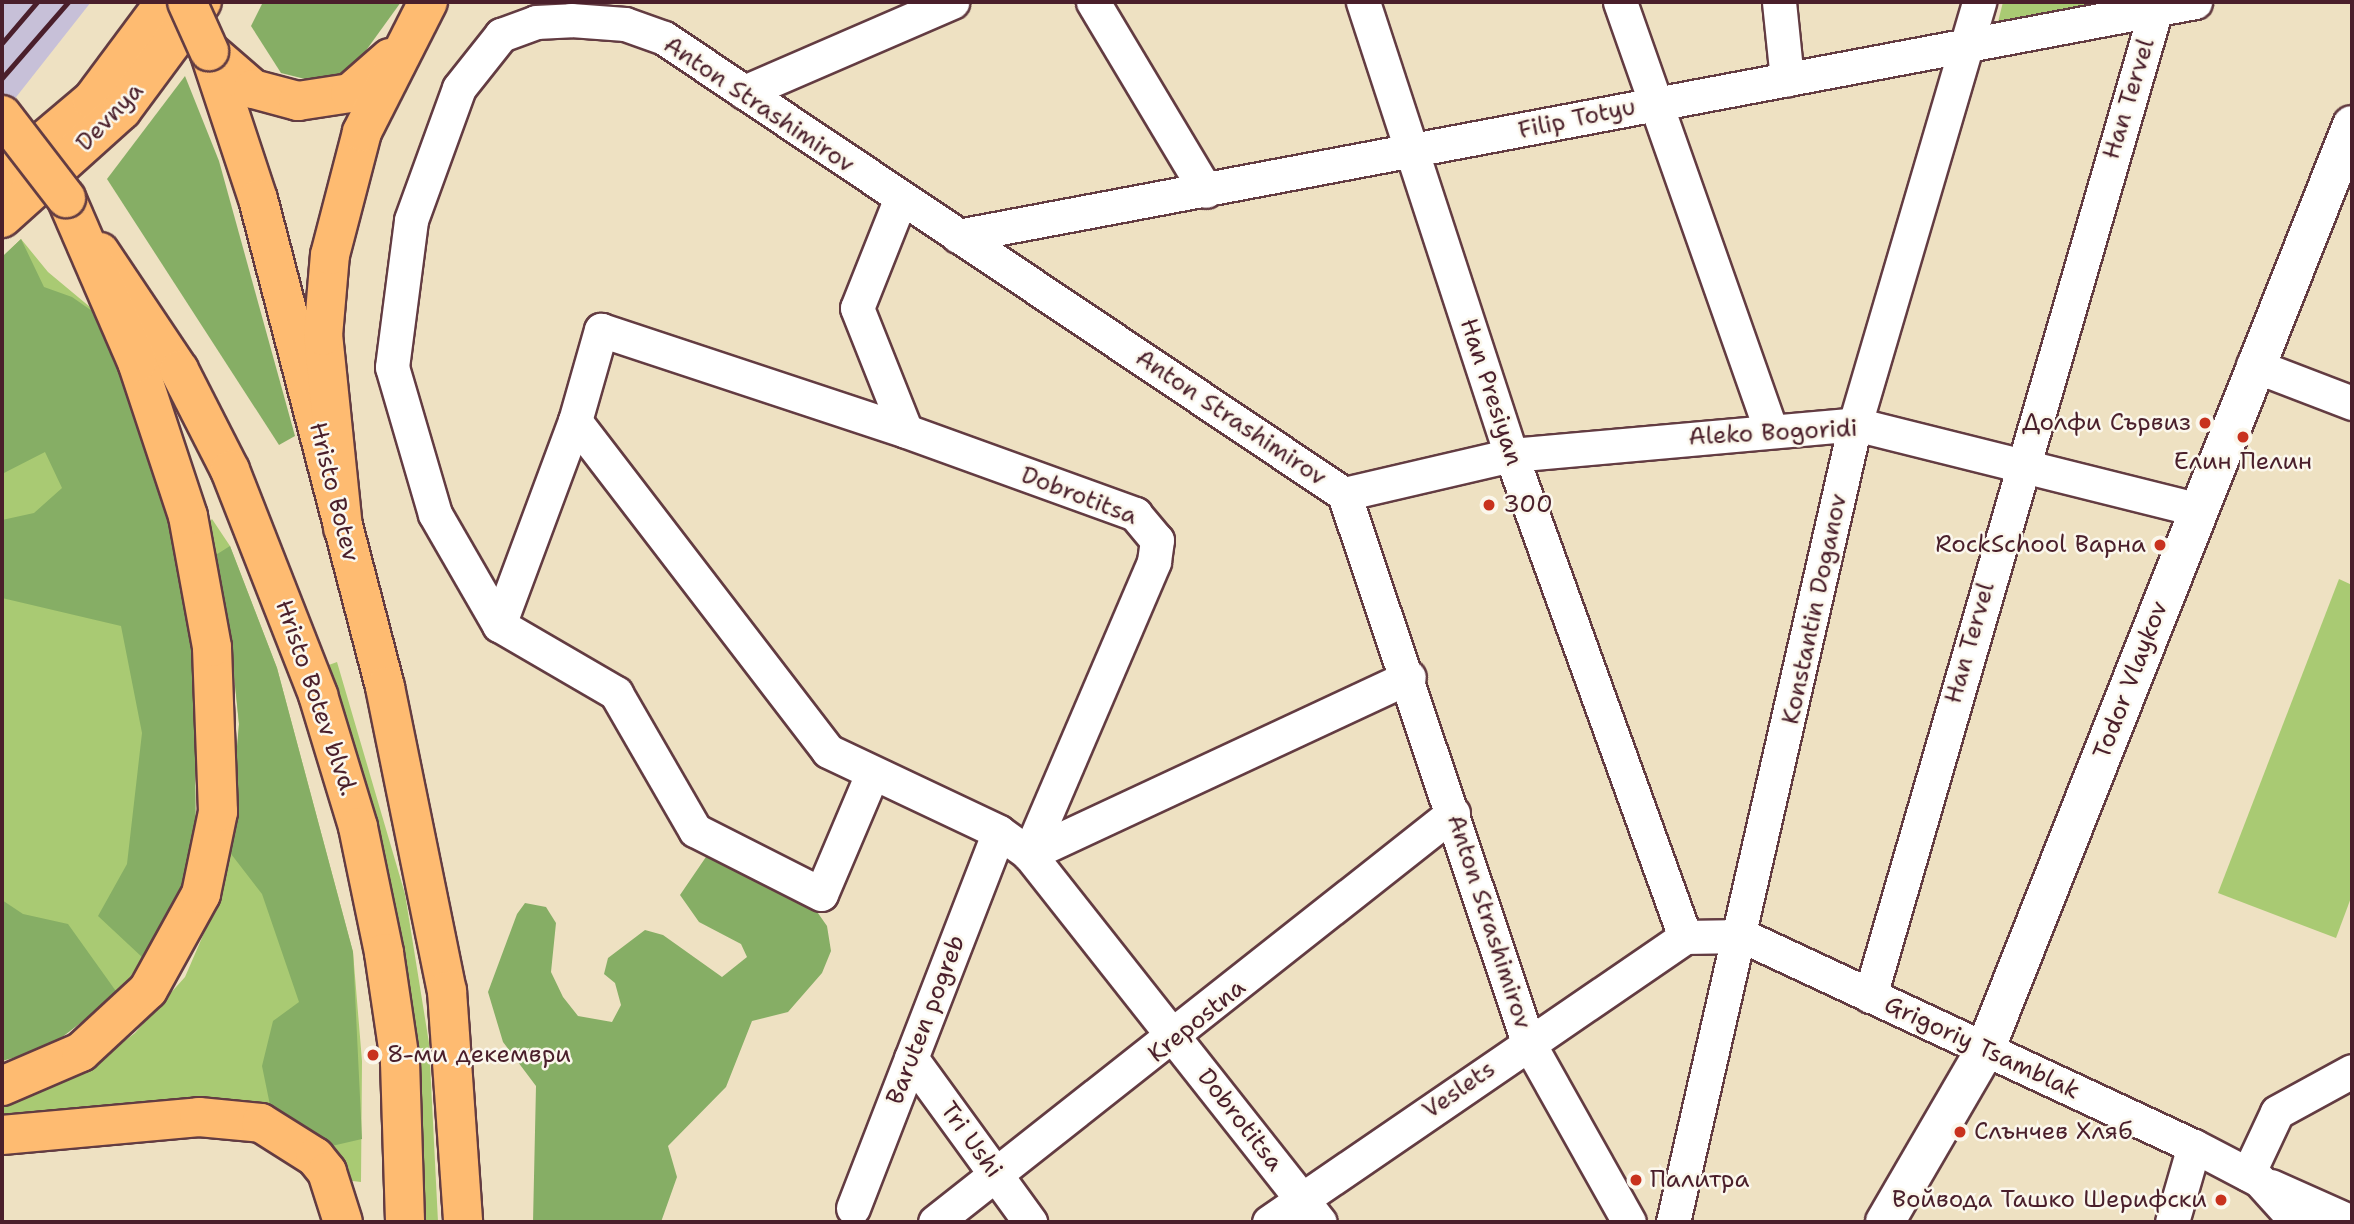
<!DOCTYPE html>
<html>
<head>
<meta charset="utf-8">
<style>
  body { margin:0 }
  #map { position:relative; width:2354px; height:1224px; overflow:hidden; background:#eee1c2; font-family:"Shantell Sans",sans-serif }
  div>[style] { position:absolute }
  .industrial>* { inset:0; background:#c7c0d8 }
  .green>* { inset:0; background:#a9ca73 }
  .forest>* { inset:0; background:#86ae65 }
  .roads { filter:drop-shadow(2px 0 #633c42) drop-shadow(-2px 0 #633c42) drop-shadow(0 2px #633c42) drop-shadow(0 -2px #633c42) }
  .minor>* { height:33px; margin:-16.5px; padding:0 16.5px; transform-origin:16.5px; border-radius:16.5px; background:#fff }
  .tertiary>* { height:38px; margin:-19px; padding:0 19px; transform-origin:19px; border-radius:19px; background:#fff }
  .primary>* { height:38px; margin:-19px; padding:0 19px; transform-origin:19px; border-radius:19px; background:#febb71 }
  .trunk>* { height:38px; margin:-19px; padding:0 19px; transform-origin:19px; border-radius:19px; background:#febb71 }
  .rail>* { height:5px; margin:-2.5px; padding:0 2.5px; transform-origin:2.5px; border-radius:2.5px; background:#4a1f2b }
  .bridges { filter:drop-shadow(2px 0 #633c42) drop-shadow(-2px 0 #633c42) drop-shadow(0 2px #633c42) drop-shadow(0 -2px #633c42) }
  .trunk-bridge>* { height:38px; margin:-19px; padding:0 19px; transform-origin:19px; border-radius:19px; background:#febb71 }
  .dots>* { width:19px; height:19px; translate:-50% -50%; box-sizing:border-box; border:4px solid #fbf7ec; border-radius:50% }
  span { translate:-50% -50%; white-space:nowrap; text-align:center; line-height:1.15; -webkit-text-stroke:5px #fbf7ec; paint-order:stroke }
  .street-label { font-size:24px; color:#4a1f2b }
  .poi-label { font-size:24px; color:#4a1f2b }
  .right { translate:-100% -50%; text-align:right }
  .left { translate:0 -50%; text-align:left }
  .frame { position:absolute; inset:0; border:4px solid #4a1f2b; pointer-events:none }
</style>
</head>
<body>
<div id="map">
  <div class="industrial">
    <div style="clip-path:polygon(2px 2px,91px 2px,2px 115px)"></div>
  </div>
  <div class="green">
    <div style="clip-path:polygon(2003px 2px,2112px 2px,1997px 26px)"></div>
    <div style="clip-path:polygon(21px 239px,48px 272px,108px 322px,169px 922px,118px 994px,2px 1061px,2px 257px)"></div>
    <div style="clip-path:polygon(212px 519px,230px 546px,277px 668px,353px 952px,362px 1061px,361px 1182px,344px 1180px,289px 1120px,2px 1120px,2px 1100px,80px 1075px,135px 1033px,185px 977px,214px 910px,232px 827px,239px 724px,229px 626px,203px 528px)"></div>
    <div style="clip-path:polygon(2339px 579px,2352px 585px,2352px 895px,2336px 938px,2218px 893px)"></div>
    <div style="clip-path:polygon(337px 662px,405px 894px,429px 1043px,438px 1222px,426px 1222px,421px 1079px,399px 922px,375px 818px,326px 666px)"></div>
  </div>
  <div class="forest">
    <div style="clip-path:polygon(263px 2px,401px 2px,349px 74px,309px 80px,281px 73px,251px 26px)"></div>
    <div style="clip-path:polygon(185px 76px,219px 161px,295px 436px,279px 445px,107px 179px)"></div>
    <div style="clip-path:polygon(21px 239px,44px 287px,72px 297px,108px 322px,173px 526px,194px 647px,196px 844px,169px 922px,143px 958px,98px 916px,127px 864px,142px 733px,121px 626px,2px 598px,2px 520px,34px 513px,62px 488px,45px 452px,2px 474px,2px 257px)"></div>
    <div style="clip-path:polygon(230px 546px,277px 668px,353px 952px,362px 1139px,323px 1148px,272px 1115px,262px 1066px,273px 1021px,299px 1002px,262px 894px,228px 850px,239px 724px,229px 626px,211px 558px)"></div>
    <div style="clip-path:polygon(708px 854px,813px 906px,827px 926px,831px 951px,822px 973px,788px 1012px,752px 1021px,726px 1087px,668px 1146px,677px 1177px,661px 1222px,533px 1222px,536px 1086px,503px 1042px,488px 992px,517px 914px,525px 903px,546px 907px,556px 923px,551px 972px,563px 997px,578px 1016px,612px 1022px,621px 1005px,615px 983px,604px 974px,608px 958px,645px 930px,663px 935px,722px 977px,747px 957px,741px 944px,699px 922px,680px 895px)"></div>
    <div style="clip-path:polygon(2px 900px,23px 914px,68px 924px,118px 994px,48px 1048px,2px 1061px)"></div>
  </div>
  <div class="roads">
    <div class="minor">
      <div style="left:1093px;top:2px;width:220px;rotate:59.1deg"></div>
      <div style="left:1363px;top:2px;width:477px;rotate:71.9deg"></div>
      <div style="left:1511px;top:455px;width:512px;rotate:70.15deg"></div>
      <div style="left:1620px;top:2px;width:452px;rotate:70.6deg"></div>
      <div style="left:1779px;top:2px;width:78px;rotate:84.1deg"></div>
      <div style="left:744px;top:92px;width:227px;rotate:-23.4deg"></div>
      <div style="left:900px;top:200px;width:116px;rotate:111.7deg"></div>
      <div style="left:857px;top:308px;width:132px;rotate:68.3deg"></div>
      <div style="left:906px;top:431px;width:244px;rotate:19.9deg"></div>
      <div style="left:1135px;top:514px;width:34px;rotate:50deg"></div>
      <div style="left:1157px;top:540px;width:22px;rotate:98deg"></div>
      <div style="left:1154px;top:562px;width:318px;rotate:113.2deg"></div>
      <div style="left:958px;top:236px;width:1259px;rotate:-10.71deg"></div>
      <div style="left:2253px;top:365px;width:106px;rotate:21deg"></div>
      <div style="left:575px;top:421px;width:416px;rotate:52.5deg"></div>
      <div style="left:828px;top:751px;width:189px;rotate:25.3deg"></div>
      <div style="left:999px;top:832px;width:37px;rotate:36deg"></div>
      <div style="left:1029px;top:854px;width:469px;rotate:51.7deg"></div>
      <div style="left:1344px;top:494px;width:171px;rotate:-13.1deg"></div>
      <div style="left:1511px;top:455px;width:345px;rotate:-5.1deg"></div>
      <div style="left:1855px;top:424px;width:352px;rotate:14deg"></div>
      <div style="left:499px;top:625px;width:218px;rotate:-69.6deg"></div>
      <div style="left:575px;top:421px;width:95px;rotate:-74.1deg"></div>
      <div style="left:601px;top:330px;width:321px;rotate:18.3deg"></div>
      <div style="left:872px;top:774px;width:130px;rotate:113deg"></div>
      <div style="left:821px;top:894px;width:141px;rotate:-153.1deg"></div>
      <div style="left:695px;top:830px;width:158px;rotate:-120deg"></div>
      <div style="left:616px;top:693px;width:135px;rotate:-149.8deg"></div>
      <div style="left:499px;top:625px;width:128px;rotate:-120deg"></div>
      <div style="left:435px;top:514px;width:153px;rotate:-106.3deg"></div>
      <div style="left:392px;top:367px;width:148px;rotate:-82.6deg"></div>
      <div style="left:411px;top:220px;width:140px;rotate:-70deg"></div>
      <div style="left:459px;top:88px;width:68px;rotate:-51.6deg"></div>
      <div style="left:501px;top:35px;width:37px;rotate:-20deg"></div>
      <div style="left:536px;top:22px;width:35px;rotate:-3deg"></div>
      <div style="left:571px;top:20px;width:54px;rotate:4.2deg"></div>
      <div style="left:625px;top:24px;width:41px;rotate:19.7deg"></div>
      <div style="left:664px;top:38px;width:819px;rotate:33.85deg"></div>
      <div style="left:1344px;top:494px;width:578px;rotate:71.44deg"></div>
      <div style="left:1528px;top:1042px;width:206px;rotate:60.7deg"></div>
      <div style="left:1029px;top:854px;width:419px;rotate:-25deg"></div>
      <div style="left:1685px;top:937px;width:58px;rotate:-1deg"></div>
      <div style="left:1743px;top:936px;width:497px;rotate:25deg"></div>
      <div style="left:2194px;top:1146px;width:73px;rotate:27.6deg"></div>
      <div style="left:2259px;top:1180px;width:57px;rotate:47.9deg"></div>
      <div style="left:1870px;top:996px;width:1028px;rotate:-73.84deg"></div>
      <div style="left:911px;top:1058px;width:203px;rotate:54deg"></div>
      <div style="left:2248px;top:1174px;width:68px;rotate:-64.9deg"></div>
      <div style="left:2277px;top:1112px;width:85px;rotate:-28.7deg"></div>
      <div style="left:2271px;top:1186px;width:89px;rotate:24deg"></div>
      <div style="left:853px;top:1208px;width:403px;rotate:-68.8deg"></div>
      <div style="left:935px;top:1222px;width:660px;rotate:-38.29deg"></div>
      <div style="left:1269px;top:1222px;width:504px;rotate:-34.41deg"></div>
      <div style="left:1673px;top:1222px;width:818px;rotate:-77.15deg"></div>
      <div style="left:1855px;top:424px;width:440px;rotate:-73.6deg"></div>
      <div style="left:2172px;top:1222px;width:79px;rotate:-73.9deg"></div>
    </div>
    <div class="tertiary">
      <div style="left:1885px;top:1222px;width:199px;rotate:-59.8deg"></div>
      <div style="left:1985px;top:1050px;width:995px;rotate:-68.36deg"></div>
    </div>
    <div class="primary">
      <div style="left:209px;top:51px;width:156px;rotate:71.7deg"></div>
      <div style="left:258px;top:199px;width:504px;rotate:75.41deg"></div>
      <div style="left:385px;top:687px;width:310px;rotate:78.5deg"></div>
      <div style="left:447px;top:991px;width:232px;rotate:86deg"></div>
      <div style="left:100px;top:252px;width:142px;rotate:56.2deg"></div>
      <div style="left:179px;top:370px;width:112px;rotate:63deg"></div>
      <div style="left:230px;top:470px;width:242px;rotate:68.6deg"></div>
      <div style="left:318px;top:695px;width:138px;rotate:73.1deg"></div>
      <div style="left:358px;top:827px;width:129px;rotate:78.3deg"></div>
      <div style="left:384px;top:953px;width:110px;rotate:81.6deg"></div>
      <div style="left:400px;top:1062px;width:160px;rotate:88.2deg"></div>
    </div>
    <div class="trunk">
      <div style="left:209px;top:51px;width:58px;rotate:40.8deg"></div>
      <div style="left:253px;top:89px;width:47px;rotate:14.9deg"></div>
      <div style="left:298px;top:101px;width:53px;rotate:-8.7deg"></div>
      <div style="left:350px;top:93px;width:53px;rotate:-41.2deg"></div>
      <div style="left:2px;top:176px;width:118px;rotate:-40.2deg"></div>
      <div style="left:92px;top:100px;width:122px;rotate:-53.3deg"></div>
      <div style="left:2px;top:218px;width:161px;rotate:-42deg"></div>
      <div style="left:122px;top:110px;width:134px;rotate:-53.5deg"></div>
      <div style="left:343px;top:528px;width:193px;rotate:-95.9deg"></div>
      <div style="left:323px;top:336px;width:81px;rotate:-85.1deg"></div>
      <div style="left:330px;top:255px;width:127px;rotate:-75.4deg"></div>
      <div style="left:362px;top:132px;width:146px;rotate:-63.1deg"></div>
      <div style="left:2px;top:1086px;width:86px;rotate:-23.3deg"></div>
      <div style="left:81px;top:1052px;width:91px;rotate:-42.8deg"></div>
      <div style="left:148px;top:990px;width:110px;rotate:-61.1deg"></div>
      <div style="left:201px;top:894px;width:84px;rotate:-78.3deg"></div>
      <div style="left:218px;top:812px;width:165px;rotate:-92.1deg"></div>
      <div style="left:212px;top:647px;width:133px;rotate:-100.4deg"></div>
      <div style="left:188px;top:516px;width:162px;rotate:-108.3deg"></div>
      <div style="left:137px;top:362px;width:179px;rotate:-113.4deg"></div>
      <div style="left:2px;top:1135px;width:198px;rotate:-5.2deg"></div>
      <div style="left:199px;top:1117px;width:62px;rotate:5.5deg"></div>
      <div style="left:261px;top:1123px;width:64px;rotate:32.2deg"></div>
      <div style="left:315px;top:1157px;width:19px;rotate:51deg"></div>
      <div style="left:327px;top:1172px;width:52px;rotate:72.3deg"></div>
    </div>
  </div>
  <div class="rail">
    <div style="left:2px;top:43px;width:54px;rotate:-49.5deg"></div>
    <div style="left:2px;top:78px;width:101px;rotate:-49deg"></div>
  </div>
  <div class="bridges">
    <div class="trunk-bridge">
      <div style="left:187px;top:2px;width:54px;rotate:65.8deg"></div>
      <div style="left:2px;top:115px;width:105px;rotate:52.4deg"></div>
    </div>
  </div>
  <div class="dots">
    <div style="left:2205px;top:423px;background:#c8321e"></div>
    <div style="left:2243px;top:437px;background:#c8321e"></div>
    <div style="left:1489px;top:505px;background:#c8321e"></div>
    <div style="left:2160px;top:545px;background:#c8321e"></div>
    <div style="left:373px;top:1055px;background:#c8321e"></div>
    <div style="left:1960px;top:1132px;background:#c8321e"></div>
    <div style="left:1636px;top:1180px;background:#c8321e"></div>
    <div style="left:2221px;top:1200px;background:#c8321e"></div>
  </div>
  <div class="street-label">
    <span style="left:2129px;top:99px;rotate:-73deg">Han Tervel</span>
    <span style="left:759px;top:105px;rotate:34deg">Anton Strashimirov</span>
    <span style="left:110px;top:117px;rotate:-46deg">Devnya</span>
    <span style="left:1577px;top:119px;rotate:-12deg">Filip Totyu</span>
    <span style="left:1491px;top:392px;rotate:72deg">Han Presiyan</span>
    <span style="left:1231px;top:418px;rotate:34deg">Anton Strashimirov</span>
    <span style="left:1773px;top:433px;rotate:-3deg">Aleko Bogoridi</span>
    <span style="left:334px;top:492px;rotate:76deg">Hristo Botev</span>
    <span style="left:1079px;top:496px;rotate:21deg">Dobrotitsa</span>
    <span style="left:1815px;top:609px;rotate:-78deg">Konstantin Doganov</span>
    <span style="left:1970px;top:643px;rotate:-74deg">Han Tervel</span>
    <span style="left:2131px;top:680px;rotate:-69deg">Todor Vlaykov</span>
    <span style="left:316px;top:698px;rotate:71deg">Hristo Botev blvd.</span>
    <span style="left:1489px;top:922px;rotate:72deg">Anton Strashimirov</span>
    <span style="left:926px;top:1020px;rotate:-69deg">Baruten pogreb</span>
    <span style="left:1197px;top:1021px;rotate:-39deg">Krepostna</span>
    <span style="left:1982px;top:1048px;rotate:25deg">Grigoriy Tsamblak</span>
    <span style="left:1459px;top:1090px;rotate:-35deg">Veslets</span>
    <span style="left:1240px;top:1120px;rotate:52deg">Dobrotitsa</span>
    <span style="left:971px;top:1140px;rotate:54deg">Tri Ushi</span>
  </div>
  <div class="poi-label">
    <span class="right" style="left:2191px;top:423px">Долфи Сървиз</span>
    <span style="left:2243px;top:462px">Елин Пелин</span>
    <span class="left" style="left:1503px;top:505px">300</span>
    <span class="right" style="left:2146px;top:545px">RockSchool Варна</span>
    <span class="left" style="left:387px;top:1055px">8-ми декември</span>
    <span class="left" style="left:1974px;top:1132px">Слънчев Хляб</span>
    <span class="left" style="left:1650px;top:1180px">Палитра</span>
    <span class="right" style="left:2207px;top:1200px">Войвода Ташко Шерифски</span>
  </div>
  <div class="frame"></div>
</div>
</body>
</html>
